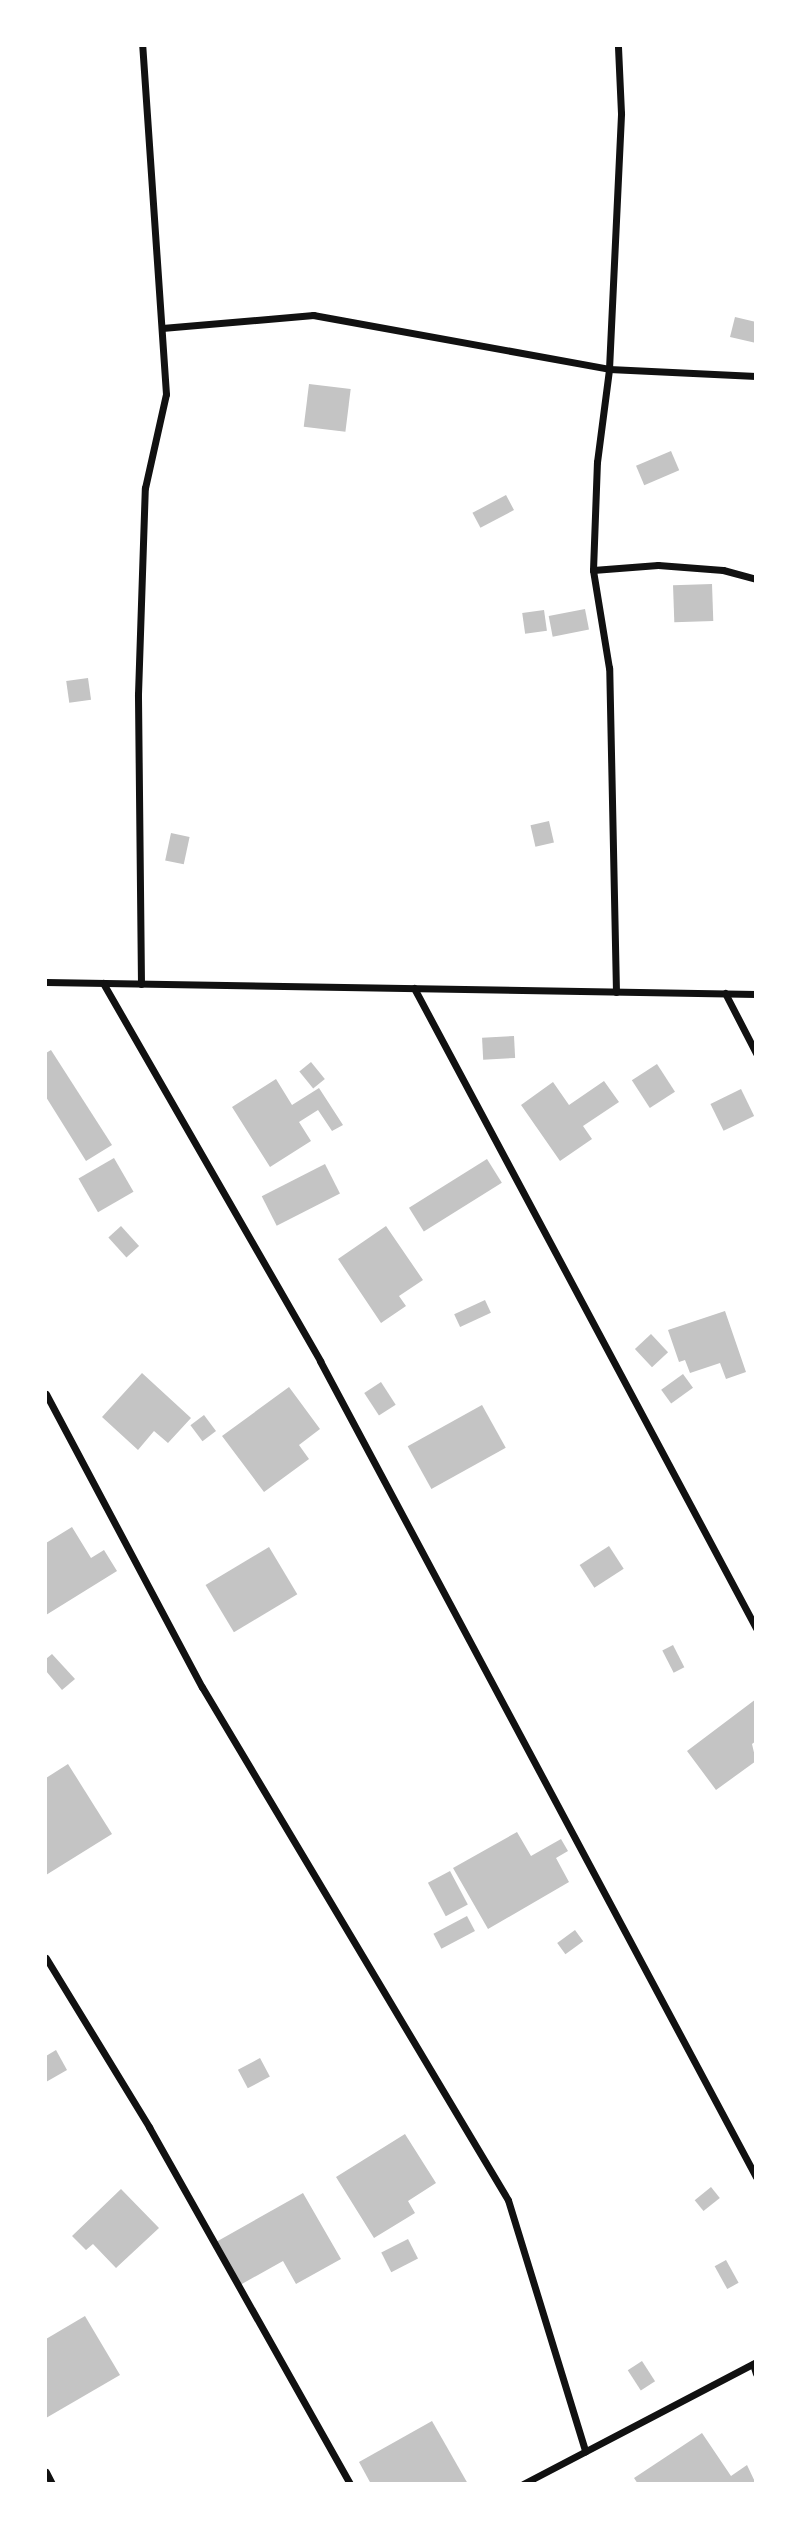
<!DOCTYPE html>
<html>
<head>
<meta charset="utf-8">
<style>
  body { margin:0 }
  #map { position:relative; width:801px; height:2529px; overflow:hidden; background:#fff; font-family:"IBM Plex Sans",sans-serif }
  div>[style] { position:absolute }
  .building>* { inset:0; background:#c4c4c4; transform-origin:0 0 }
  .minor>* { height:7px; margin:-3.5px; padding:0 3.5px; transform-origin:3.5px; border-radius:3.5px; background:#111 }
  span { translate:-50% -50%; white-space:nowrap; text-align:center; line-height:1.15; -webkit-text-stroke:7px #fff; paint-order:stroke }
  .frame { position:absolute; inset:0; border:47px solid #fff; pointer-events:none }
</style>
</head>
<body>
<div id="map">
  <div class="building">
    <div style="clip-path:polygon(735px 317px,756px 322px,756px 343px,730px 337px)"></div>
    <div style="left:309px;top:384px;width:42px;height:43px;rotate:7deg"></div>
    <div style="left:671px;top:451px;width:21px;height:38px;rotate:67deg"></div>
    <div style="left:506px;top:495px;width:17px;height:38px;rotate:62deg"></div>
    <div style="left:712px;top:584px;width:37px;height:39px;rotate:88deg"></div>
    <div style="left:585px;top:609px;width:21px;height:37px;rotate:79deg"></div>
    <div style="left:544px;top:610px;width:21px;height:22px;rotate:82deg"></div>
    <div style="left:88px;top:678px;width:22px;height:22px;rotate:82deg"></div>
    <div style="left:549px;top:821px;width:22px;height:19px;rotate:77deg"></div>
    <div style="left:171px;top:833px;width:19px;height:28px;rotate:12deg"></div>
    <div style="left:514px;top:1036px;width:22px;height:32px;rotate:87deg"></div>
    <div style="clip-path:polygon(51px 1050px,112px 1145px,86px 1161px,46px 1097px,46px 1053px)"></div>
    <div style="left:311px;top:1062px;width:22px;height:15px;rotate:51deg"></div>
    <div style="left:657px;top:1064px;width:33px;height:30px;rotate:57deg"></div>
    <div style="clip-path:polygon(276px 1079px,292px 1105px,319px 1088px,343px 1125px,332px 1131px,318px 1110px,299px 1122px,311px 1141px,270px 1167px,232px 1107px)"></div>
    <div style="clip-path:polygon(604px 1081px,619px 1102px,583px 1126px,592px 1139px,560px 1161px,521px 1105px,553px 1082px,569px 1105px)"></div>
    <div style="left:741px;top:1089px;width:30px;height:34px;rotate:64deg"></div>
    <div style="left:114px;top:1158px;width:39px;height:41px;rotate:60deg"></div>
    <div style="left:487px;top:1159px;width:28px;height:92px;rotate:58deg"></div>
    <div style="left:325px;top:1164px;width:33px;height:71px;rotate:63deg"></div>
    <div style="left:121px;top:1226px;width:27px;height:17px;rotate:48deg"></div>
    <div style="clip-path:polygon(386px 1226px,423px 1280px,399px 1296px,406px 1306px,381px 1323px,338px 1259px)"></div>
    <div style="left:485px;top:1300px;width:14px;height:34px;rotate:65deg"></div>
    <div style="clip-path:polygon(725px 1311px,746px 1372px,726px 1379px,720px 1363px,690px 1373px,685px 1360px,679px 1362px,668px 1330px)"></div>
    <div style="left:651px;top:1334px;width:25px;height:22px;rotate:47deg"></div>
    <div style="clip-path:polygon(142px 1373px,191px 1418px,168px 1443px,154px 1431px,138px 1450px,102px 1417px)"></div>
    <div style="left:683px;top:1374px;width:17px;height:27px;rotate:54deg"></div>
    <div style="left:381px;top:1382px;width:27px;height:20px;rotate:57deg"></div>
    <div style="clip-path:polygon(289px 1387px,320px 1429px,299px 1445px,309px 1459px,264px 1492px,222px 1436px)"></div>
    <div style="left:482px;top:1405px;width:49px;height:85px;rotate:61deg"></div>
    <div style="left:204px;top:1415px;width:20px;height:17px;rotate:53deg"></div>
    <div style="clip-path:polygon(72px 1527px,91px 1558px,104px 1550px,117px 1571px,46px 1615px,46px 1543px)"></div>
    <div style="left:609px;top:1546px;width:27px;height:35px;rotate:57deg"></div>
    <div style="left:269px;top:1547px;width:55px;height:74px;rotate:59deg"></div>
    <div style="left:673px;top:1645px;width:25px;height:12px;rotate:63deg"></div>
    <div style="clip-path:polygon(52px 1654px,75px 1679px,62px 1690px,46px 1671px,46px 1659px)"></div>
    <div style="clip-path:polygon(756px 1699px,756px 1741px,752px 1744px,756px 1761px,716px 1790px,687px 1751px)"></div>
    <div style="clip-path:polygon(68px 1764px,112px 1834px,46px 1875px,46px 1778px)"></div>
    <div style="clip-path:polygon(517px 1832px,531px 1856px,561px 1839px,568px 1851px,556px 1858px,569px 1882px,488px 1929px,453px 1868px)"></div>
    <div style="left:450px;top:1871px;width:38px;height:25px;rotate:62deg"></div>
    <div style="left:467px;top:1916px;width:17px;height:38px;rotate:62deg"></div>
    <div style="left:575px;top:1930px;width:14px;height:22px;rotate:54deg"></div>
    <div style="clip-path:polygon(56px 2050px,67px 2070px,46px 2082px,46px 2056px)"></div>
    <div style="left:260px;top:2058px;width:21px;height:25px;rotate:62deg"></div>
    <div style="clip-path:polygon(405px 2134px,436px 2183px,408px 2201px,415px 2213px,374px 2238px,336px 2177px)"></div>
    <div style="left:711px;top:2187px;width:14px;height:21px;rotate:51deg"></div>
    <div style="clip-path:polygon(121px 2189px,159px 2228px,116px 2268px,93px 2244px,86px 2250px,72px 2236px)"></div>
    <div style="clip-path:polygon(303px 2193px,341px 2259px,296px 2284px,283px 2261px,240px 2285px,216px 2242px)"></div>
    <div style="left:408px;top:2239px;width:22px;height:30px;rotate:63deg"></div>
    <div style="left:726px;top:2260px;width:26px;height:13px;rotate:61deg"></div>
    <div style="clip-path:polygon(85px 2316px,120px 2375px,46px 2418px,46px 2339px)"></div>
    <div style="left:642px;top:2361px;width:24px;height:17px;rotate:57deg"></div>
    <div style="clip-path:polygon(432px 2421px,468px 2484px,371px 2484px,359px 2462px)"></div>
    <div style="clip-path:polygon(702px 2433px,731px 2476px,747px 2465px,756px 2484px,638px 2484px,634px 2478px)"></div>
  </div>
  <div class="minor">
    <div style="left:162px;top:328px;width:152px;rotate:-4.9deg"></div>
    <div style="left:313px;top:315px;width:301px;rotate:10.3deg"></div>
    <div style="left:609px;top:369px;width:147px;rotate:2.7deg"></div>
    <div style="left:593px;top:570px;width:65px;rotate:-4.4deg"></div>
    <div style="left:658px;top:565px;width:65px;rotate:4.4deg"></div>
    <div style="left:723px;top:570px;width:34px;rotate:15deg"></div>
    <div style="left:46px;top:982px;width:710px;rotate:0.97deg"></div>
    <div style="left:103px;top:983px;width:436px;rotate:60.1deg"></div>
    <div style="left:320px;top:1361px;width:925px;rotate:61.88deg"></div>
    <div style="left:141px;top:984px;width:290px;rotate:-90.6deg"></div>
    <div style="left:138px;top:694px;width:206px;rotate:-88.1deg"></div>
    <div style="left:145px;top:488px;width:96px;rotate:-77.4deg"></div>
    <div style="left:166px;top:394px;width:349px;rotate:-93.9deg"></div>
    <div style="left:414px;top:988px;width:726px;rotate:61.88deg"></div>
    <div style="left:616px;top:992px;width:324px;rotate:-91.2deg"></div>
    <div style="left:609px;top:668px;width:99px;rotate:-99.3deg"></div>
    <div style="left:593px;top:570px;width:108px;rotate:-87.9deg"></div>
    <div style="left:597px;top:462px;width:94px;rotate:-82.6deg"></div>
    <div style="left:609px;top:369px;width:256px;rotate:-87.3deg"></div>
    <div style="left:621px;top:113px;width:67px;rotate:-92.6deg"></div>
    <div style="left:725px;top:993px;width:68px;rotate:62.7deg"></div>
    <div style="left:46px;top:1394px;width:332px;rotate:62deg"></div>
    <div style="left:202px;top:1687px;width:597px;rotate:59.18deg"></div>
    <div style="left:508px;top:2200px;width:263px;rotate:72.9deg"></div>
    <div style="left:46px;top:1958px;width:198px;rotate:58.6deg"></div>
    <div style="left:149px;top:2127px;width:410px;rotate:60.6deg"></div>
    <div style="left:753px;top:2364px;width:10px;rotate:73deg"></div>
    <div style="left:46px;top:2472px;width:13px;rotate:63deg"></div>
    <div style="left:523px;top:2484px;width:263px;rotate:-27.6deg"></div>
  </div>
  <div class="frame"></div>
</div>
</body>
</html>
